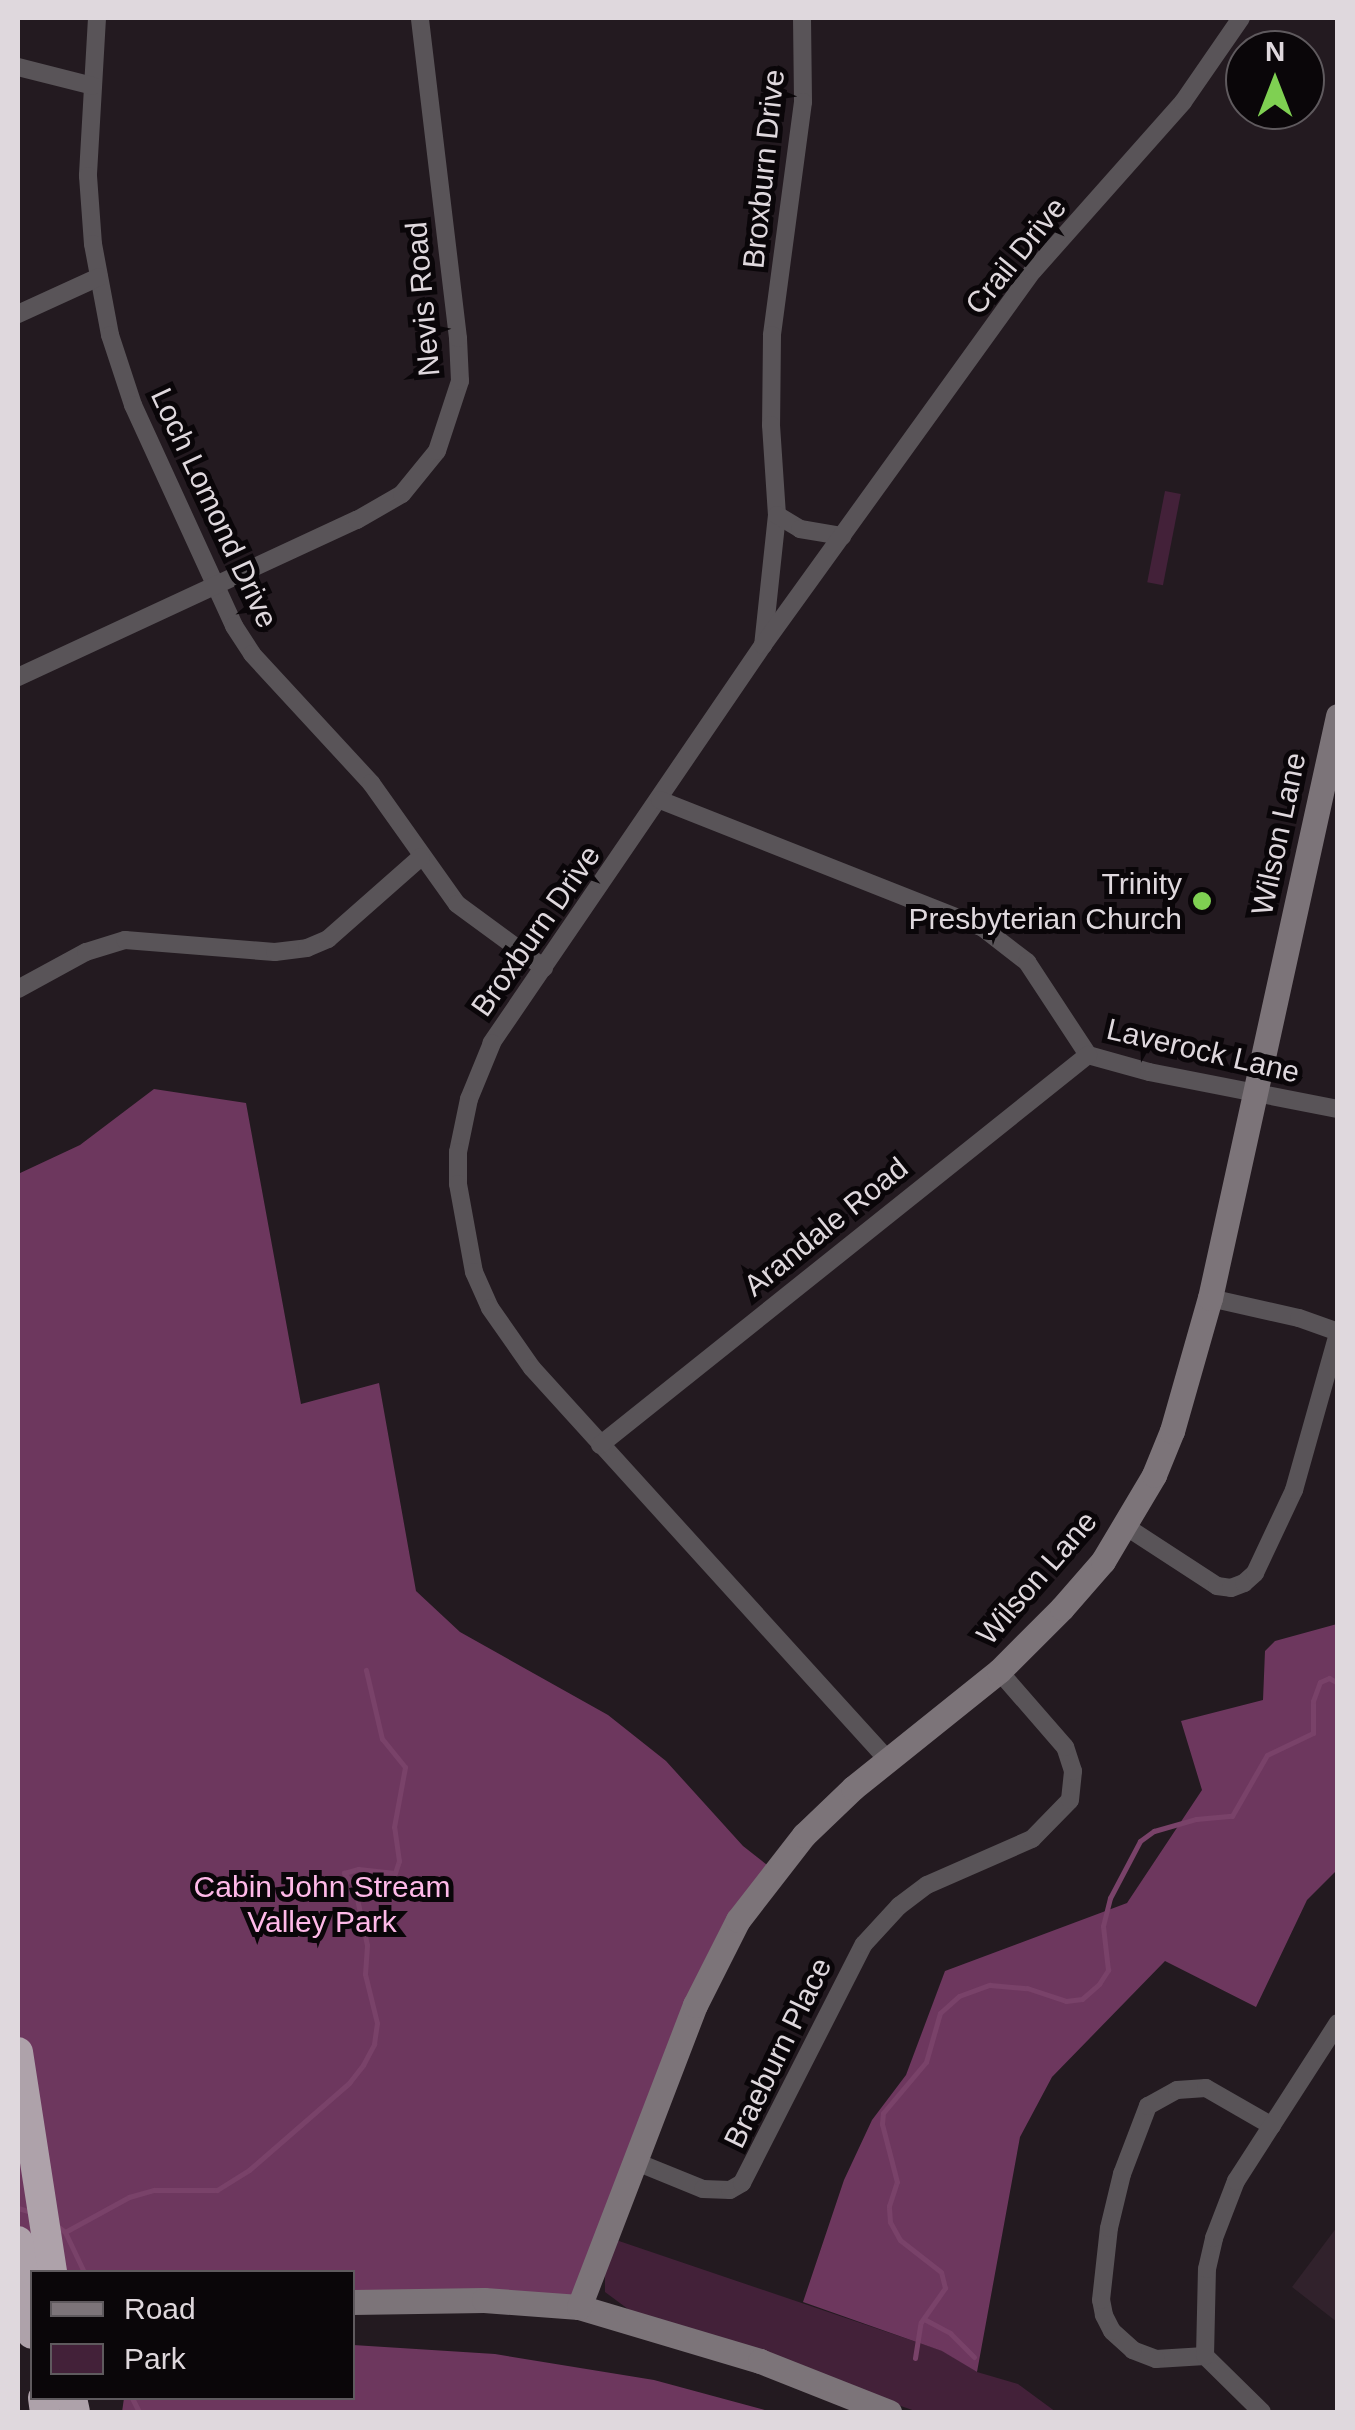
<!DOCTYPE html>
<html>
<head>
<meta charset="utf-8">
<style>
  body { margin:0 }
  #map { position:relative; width:1355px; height:2430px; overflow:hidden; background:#231a20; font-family:Helvetica,sans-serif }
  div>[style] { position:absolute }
  .built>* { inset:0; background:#31222c }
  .green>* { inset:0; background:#432139; transform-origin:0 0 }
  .forest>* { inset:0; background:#6d375e }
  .stream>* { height:5px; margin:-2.5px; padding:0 2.5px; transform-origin:2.5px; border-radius:2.5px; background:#794269 }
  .minor>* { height:18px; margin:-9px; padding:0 9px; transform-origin:9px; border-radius:9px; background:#595458 }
  .secondary>* { height:25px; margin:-12.5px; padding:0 12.5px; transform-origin:12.5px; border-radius:12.5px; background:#7c7479 }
  .motorway>* { height:30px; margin:-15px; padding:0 15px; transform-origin:15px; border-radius:15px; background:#aea2aa }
  .dots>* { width:28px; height:28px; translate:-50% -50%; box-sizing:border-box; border:5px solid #0a0609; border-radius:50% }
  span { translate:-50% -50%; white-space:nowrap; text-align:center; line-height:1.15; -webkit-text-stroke:10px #0a0609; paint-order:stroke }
  .street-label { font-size:30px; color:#dfd8dd }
  .poi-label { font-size:30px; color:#dfd8dd }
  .right { translate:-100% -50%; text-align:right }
  .park-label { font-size:30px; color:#feb9e8 }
  .frame { position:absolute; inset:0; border:20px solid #dfd8dd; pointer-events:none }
  .legend { position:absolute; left:30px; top:2270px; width:325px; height:130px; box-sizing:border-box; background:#0a0609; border:2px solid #5f5a5e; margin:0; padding:12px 18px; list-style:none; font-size:30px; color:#dfd8dd }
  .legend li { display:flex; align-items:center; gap:20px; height:50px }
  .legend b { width:50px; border:2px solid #5f5a5e }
  .north { position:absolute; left:1225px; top:30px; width:100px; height:100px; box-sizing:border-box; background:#0a0609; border:2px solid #5f5a5e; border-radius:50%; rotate:0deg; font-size:28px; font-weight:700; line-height:40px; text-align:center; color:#dfd8dd }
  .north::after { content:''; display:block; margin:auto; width:35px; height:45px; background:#7fd052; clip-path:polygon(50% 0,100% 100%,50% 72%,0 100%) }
</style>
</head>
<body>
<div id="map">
  <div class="built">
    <div style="clip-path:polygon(1337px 2227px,1337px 2322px,1292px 2287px)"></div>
  </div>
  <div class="green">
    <div style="left:1165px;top:491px;width:16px;height:93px;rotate:11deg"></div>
    <div style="clip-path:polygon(616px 2240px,943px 2351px,977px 2372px,1018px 2384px,1056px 2412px,918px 2412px,632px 2312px,605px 2292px,605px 2272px)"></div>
  </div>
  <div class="forest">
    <div style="clip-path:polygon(154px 1089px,246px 1103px,301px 1404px,379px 1383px,416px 1591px,460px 1632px,608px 1715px,666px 1761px,743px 1846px,776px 1872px,738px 1920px,579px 2307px,353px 2302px,352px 2272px,32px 2272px,18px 2322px,18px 1174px,80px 1145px)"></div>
    <div style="clip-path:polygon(1337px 1624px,1337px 1870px,1307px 1900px,1256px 2007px,1165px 1961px,1052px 2077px,1020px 2137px,977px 2372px,942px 2351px,803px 2302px,844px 2180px,872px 2120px,906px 2075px,945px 1971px,1127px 1903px,1202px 1790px,1181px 1721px,1263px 1700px,1265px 1651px,1275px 1641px)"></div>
    <div style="clip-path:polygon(353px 2345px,495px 2354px,654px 2380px,772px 2412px,122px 2412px,124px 2398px,352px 2398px)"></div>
  </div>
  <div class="stream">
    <div style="left:18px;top:2208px;width:17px;rotate:17deg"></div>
    <div style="left:56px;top:2225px;width:11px;rotate:38deg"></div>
    <div style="left:65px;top:2232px;width:44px;rotate:64.6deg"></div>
    <div style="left:65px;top:2232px;width:73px;rotate:-28.7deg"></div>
    <div style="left:129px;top:2197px;width:26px;rotate:-16deg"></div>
    <div style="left:154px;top:2190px;width:63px"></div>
    <div style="left:217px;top:2190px;width:38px;rotate:-32deg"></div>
    <div style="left:249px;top:2170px;width:133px;rotate:-41deg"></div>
    <div style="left:349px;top:2083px;width:23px;rotate:-52deg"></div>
    <div style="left:363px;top:2065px;width:24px;rotate:-62deg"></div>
    <div style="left:374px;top:2044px;width:21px;rotate:-82deg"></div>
    <div style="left:377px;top:2023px;width:50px;rotate:-103.8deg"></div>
    <div style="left:365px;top:1974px;width:29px;rotate:-86deg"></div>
    <div style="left:367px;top:1945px;width:61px;rotate:-102.2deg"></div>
    <div style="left:354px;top:1885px;width:16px;rotate:-130deg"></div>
    <div style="left:344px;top:1873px;width:15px;rotate:-16deg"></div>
    <div style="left:358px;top:1869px;width:37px;rotate:6deg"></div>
    <div style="left:395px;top:1873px;width:13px;rotate:-72deg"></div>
    <div style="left:399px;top:1861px;width:34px;rotate:-98deg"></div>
    <div style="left:394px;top:1827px;width:61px;rotate:-79.6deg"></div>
    <div style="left:405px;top:1767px;width:36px;rotate:-129deg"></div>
    <div style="left:382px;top:1739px;width:71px;rotate:-103.1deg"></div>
    <div style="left:924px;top:2319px;width:30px;rotate:28deg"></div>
    <div style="left:950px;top:2333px;width:34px;rotate:45deg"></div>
    <div style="left:915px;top:2358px;width:36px;rotate:-81deg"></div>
    <div style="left:921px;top:2322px;width:42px;rotate:-54.8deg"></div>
    <div style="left:945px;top:2288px;width:16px;rotate:-104deg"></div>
    <div style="left:941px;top:2272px;width:52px;rotate:-142deg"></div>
    <div style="left:900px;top:2240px;width:21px;rotate:-119deg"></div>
    <div style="left:890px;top:2222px;width:16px;rotate:-94deg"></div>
    <div style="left:889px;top:2206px;width:25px;rotate:-72deg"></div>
    <div style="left:897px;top:2182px;width:60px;rotate:-104.5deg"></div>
    <div style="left:882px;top:2124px;width:11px;rotate:-85deg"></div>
    <div style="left:883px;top:2113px;width:67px;rotate:-49.9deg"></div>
    <div style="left:926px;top:2062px;width:51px;rotate:-74.1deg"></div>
    <div style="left:940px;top:2013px;width:25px;rotate:-42deg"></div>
    <div style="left:959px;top:1996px;width:33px;rotate:-20deg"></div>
    <div style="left:990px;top:1985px;width:37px;rotate:5deg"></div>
    <div style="left:1027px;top:1988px;width:41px;rotate:18.4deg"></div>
    <div style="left:1066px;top:2001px;width:16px;rotate:-7deg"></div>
    <div style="left:1082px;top:1999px;width:23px;rotate:-41deg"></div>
    <div style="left:1099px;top:1984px;width:17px;rotate:-57deg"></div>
    <div style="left:1108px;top:1970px;width:44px;rotate:-96.5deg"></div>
    <div style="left:1103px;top:1926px;width:29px;rotate:-76deg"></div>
    <div style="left:1110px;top:1898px;width:64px;rotate:-62.2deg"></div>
    <div style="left:1140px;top:1841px;width:17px;rotate:-36deg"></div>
    <div style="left:1154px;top:1831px;width:44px;rotate:-15.9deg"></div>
    <div style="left:1196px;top:1819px;width:36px;rotate:-5deg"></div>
    <div style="left:1232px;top:1816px;width:70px;rotate:-60.2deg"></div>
    <div style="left:1267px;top:1755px;width:51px;rotate:-25.6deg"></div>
    <div style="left:1313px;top:1733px;width:32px;rotate:-90deg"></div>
    <div style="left:1313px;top:1701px;width:20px;rotate:-70deg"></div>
    <div style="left:1320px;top:1682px;width:10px;rotate:-24deg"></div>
    <div style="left:1329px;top:1678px;width:10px;rotate:29deg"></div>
    <div style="left:132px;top:2398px;width:16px;rotate:63deg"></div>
  </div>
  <div class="minor">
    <div style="left:97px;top:18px;width:158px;rotate:93.3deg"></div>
    <div style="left:88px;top:176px;width:68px;rotate:85.8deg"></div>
    <div style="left:93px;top:244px;width:93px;rotate:79.4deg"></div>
    <div style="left:110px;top:335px;width:74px;rotate:71.8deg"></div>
    <div style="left:133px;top:405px;width:243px;rotate:65.4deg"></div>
    <div style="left:234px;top:626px;width:33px;rotate:57deg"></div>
    <div style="left:252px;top:654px;width:176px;rotate:47.3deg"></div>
    <div style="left:371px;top:783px;width:148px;rotate:54.6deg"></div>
    <div style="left:457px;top:904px;width:108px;rotate:36.3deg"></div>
    <div style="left:802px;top:18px;width:84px;rotate:89.3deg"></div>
    <div style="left:803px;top:102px;width:235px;rotate:97.6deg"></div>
    <div style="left:772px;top:335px;width:90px;rotate:90.6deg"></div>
    <div style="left:771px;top:425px;width:90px;rotate:86.2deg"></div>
    <div style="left:777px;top:515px;width:131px;rotate:96.1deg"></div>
    <div style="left:763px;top:645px;width:482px;rotate:124.3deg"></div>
    <div style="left:492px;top:1043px;width:61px;rotate:112.3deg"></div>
    <div style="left:469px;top:1099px;width:54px;rotate:101.7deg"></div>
    <div style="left:458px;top:1152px;width:32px;rotate:90deg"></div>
    <div style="left:458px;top:1184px;width:89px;rotate:79.7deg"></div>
    <div style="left:474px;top:1272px;width:39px;rotate:66deg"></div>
    <div style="left:490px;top:1308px;width:73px;rotate:55deg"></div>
    <div style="left:532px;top:1368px;width:530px;rotate:47.76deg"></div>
    <div style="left:18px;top:67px;width:77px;rotate:14.2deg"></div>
    <div style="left:18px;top:314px;width:89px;rotate:-24.6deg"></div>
    <div style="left:777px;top:515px;width:27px;rotate:31deg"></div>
    <div style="left:800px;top:529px;width:43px;rotate:9.5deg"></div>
    <div style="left:763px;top:645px;width:461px;rotate:-54.2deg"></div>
    <div style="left:1033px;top:271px;width:226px;rotate:-48.4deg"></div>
    <div style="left:1183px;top:102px;width:102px;rotate:-55.4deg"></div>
    <div style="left:18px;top:677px;width:374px;rotate:-24.9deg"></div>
    <div style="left:357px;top:520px;width:52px;rotate:-30deg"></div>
    <div style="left:402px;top:494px;width:55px;rotate:-50.9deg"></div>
    <div style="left:437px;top:451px;width:74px;rotate:-71.8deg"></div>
    <div style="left:460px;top:381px;width:43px;rotate:-92.7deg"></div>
    <div style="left:458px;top:338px;width:322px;rotate:-96.8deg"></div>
    <div style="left:660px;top:800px;width:347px;rotate:21.6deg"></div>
    <div style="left:983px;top:928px;width:56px;rotate:37.7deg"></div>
    <div style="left:1027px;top:962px;width:111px;rotate:56.7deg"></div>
    <div style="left:1088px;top:1055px;width:63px;rotate:15.6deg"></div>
    <div style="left:1149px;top:1072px;width:193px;rotate:11.1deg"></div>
    <div style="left:18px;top:989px;width:77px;rotate:-28.6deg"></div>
    <div style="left:86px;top:952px;width:41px;rotate:-17.1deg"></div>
    <div style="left:125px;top:940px;width:150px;rotate:4.6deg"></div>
    <div style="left:275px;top:952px;width:32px;rotate:-7deg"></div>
    <div style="left:307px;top:948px;width:23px;rotate:-23deg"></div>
    <div style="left:328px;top:939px;width:124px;rotate:-41.4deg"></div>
    <div style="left:1210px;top:1298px;width:91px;rotate:12.7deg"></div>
    <div style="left:1299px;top:1318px;width:41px;rotate:19.7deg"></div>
    <div style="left:600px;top:1445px;width:625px;rotate:-38.63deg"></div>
    <div style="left:1125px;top:1526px;width:110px;rotate:33.1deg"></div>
    <div style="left:1217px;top:1586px;width:14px;rotate:8deg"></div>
    <div style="left:1231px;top:1588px;width:14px;rotate:-21deg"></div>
    <div style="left:1244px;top:1583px;width:15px;rotate:-42deg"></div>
    <div style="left:1255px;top:1573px;width:92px;rotate:-64.8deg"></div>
    <div style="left:1294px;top:1490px;width:163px;rotate:-74.3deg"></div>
    <div style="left:634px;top:2161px;width:74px;rotate:22.1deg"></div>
    <div style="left:703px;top:2189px;width:27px;rotate:2deg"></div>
    <div style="left:730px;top:2190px;width:14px;rotate:-30deg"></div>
    <div style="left:742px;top:2183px;width:268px;rotate:-63deg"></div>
    <div style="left:864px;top:1944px;width:52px;rotate:-47.4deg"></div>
    <div style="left:899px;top:1906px;width:35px;rotate:-37deg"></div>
    <div style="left:927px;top:1885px;width:115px;rotate:-23.7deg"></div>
    <div style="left:1032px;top:1839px;width:54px;rotate:-45.7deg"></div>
    <div style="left:1070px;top:1800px;width:29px;rotate:-84deg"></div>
    <div style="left:1073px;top:1771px;width:25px;rotate:-108deg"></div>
    <div style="left:1065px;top:1747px;width:101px;rotate:-131deg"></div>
    <div style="left:1205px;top:2356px;width:49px;rotate:176.5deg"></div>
    <div style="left:1156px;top:2359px;width:25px;rotate:-159deg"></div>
    <div style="left:1133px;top:2350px;width:28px;rotate:-138deg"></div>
    <div style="left:1112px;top:2331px;width:18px;rotate:-117deg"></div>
    <div style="left:1104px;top:2315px;width:15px;rotate:-101deg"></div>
    <div style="left:1101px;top:2300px;width:72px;rotate:-83.7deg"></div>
    <div style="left:1109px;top:2228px;width:56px;rotate:-76.5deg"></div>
    <div style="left:1122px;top:2174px;width:73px;rotate:-69.1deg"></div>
    <div style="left:1148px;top:2106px;width:33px;rotate:-29deg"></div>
    <div style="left:1177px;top:2090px;width:29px;rotate:-4deg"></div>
    <div style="left:1206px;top:2088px;width:76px;rotate:29.9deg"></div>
    <div style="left:1262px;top:2412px;width:80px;rotate:-135.5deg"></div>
    <div style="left:1205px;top:2356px;width:87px;rotate:-88.7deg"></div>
    <div style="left:1207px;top:2269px;width:32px;rotate:-77deg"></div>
    <div style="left:1214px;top:2238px;width:61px;rotate:-68.9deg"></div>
    <div style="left:1236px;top:2181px;width:188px;rotate:-57.2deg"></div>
  </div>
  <div class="secondary">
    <div style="left:352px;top:2302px;width:132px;rotate:-0.9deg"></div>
    <div style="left:484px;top:2300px;width:95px;rotate:4.2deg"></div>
    <div style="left:579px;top:2307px;width:189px;rotate:16.6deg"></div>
    <div style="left:760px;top:2361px;width:139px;rotate:21.6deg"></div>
    <div style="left:579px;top:2307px;width:324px;rotate:-69deg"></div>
    <div style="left:695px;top:2005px;width:95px;rotate:-63.2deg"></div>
    <div style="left:738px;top:1920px;width:108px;rotate:-52.2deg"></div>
    <div style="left:804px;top:1835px;width:68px;rotate:-43.8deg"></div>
    <div style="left:853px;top:1788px;width:187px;rotate:-38.7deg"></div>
    <div style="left:999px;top:1671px;width:89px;rotate:-45deg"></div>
    <div style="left:1062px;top:1608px;width:62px;rotate:-48.9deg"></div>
    <div style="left:1103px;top:1561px;width:100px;rotate:-59.3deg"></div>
    <div style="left:1154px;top:1475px;width:48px;rotate:-67.8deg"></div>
    <div style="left:1172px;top:1431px;width:138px;rotate:-74.1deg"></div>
    <div style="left:1210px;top:1298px;width:596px;rotate:-77.6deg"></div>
  </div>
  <div class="motorway">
    <div style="left:18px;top:2052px;width:223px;rotate:81.2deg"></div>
    <div style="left:18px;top:2241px;width:94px;rotate:81.4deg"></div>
    <div style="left:43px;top:2398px;width:14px;rotate:82deg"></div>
    <div style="left:72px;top:2398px;width:14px;rotate:78deg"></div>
  </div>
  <div class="dots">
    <div style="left:1202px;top:901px;background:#7fd052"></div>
  </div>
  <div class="street-label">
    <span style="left:764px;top:169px;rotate:-84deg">Broxburn Drive</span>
    <span style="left:1016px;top:256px;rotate:-51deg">Crail Drive</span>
    <span style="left:423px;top:299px;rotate:-95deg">Nevis Road</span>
    <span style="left:214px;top:508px;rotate:65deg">Loch Lomond Drive</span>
    <span style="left:1279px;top:834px;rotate:-78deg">Wilson Lane</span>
    <span style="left:536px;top:931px;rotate:-55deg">Broxburn Drive</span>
    <span style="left:1203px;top:1051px;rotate:13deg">Laverock Lane</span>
    <span style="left:826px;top:1227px;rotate:-39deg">Arandale Road</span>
    <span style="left:1037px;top:1578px;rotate:-49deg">Wilson Lane</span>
    <span style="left:778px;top:2053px;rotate:-64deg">Braeburn Place</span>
  </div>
  <div class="poi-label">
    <span class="right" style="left:1182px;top:901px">Trinity<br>Presbyterian Church</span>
  </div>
  <div class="park-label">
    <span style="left:322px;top:1904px">Cabin John Stream<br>Valley Park</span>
  </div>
  <div class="frame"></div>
  <ul class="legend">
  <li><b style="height:12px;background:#7c7479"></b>Road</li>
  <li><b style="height:28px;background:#432139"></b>Park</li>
  </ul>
  <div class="north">N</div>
</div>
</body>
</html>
